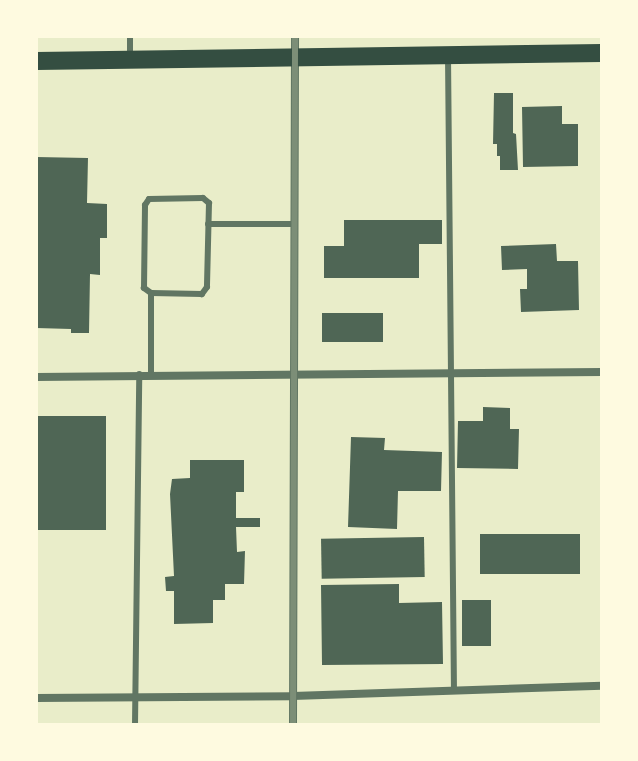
<!DOCTYPE html>
<html>
<head>
<meta charset="utf-8">
<style>
  body { margin:0 }
  #map { position:relative; width:638px; height:761px; overflow:hidden; background:#e9edc9; font-family:"PT Sans Narrow",sans-serif }
  div>[style] { position:absolute }
  .building>* { inset:0; background:#4f6655; transform-origin:0 0 }
  .service>* { height:6px; margin:-3px; padding:0 3px; transform-origin:3px; border-radius:3px; background:#617663 }
  .minor>* { height:8px; margin:-4px; padding:0 4px; transform-origin:4px; border-radius:4px; background:#617663 }
  .primary>* { height:18px; margin:-9px; padding:0 9px; transform-origin:9px; border-radius:9px; background:#344e41 }
  .rail>* { height:6px; margin:-3px; padding:0 3px; transform-origin:3px; border-radius:3px; background:#7c8e77 }
  span { translate:-50% -50%; white-space:nowrap; text-align:center; line-height:1.15; -webkit-text-stroke:8px #fefae0; paint-order:stroke }
  .frame { position:absolute; inset:0; border:38px solid #fefae0; pointer-events:none }
</style>
</head>
<body>
<div id="map">
  <div class="building">
    <div style="clip-path:polygon(494px 93px,513px 93px,513px 133px,516px 134px,518px 170px,500px 170px,500px 156px,497px 156px,497px 144px,493px 144px)"></div>
    <div style="clip-path:polygon(562px 106px,562px 124px,578px 124px,578px 166px,523px 167px,522px 107px)"></div>
    <div style="clip-path:polygon(36px 157px,88px 158px,87px 203px,107px 204px,107px 238px,100px 238px,100px 275px,90px 274px,89px 333px,71px 333px,71px 329px,36px 328px)"></div>
    <div style="clip-path:polygon(344px 220px,442px 220px,442px 244px,419px 244px,419px 278px,324px 278px,324px 246px,344px 246px)"></div>
    <div style="clip-path:polygon(556px 244px,557px 261px,578px 261px,579px 310px,521px 312px,520px 289px,527px 289px,527px 269px,502px 270px,501px 246px)"></div>
    <div style="left:383px;top:313px;width:29px;height:61px;rotate:90deg"></div>
    <div style="clip-path:polygon(483px 407px,510px 408px,510px 429px,519px 429px,518px 469px,457px 468px,458px 421px,483px 421px)"></div>
    <div style="left:36px;top:416px;width:70px;height:114px"></div>
    <div style="clip-path:polygon(351px 437px,385px 438px,384px 450px,442px 452px,441px 491px,398px 491px,397px 529px,348px 527px)"></div>
    <div style="clip-path:polygon(190px 460px,244px 460px,244px 492px,236px 492px,236px 518px,260px 518px,260px 527px,236px 527px,237px 552px,245px 551px,244px 584px,225px 584px,225px 600px,213px 600px,213px 623px,174px 624px,174px 591px,166px 591px,165px 577px,174px 576px,170px 494px,172px 479px,190px 478px)"></div>
    <div style="left:480px;top:534px;width:100px;height:40px"></div>
    <div style="left:424px;top:537px;width:40px;height:103px;rotate:89deg"></div>
    <div style="clip-path:polygon(399px 584px,399px 603px,442px 602px,443px 664px,322px 665px,321px 585px)"></div>
    <div style="left:491px;top:600px;width:46px;height:29px;rotate:90deg"></div>
  </div>
  <div class="service">
    <div style="left:130px;top:56px;width:20px;rotate:-90deg"></div>
    <div style="left:448px;top:56px;width:632px;rotate:89.46deg"></div>
    <div style="left:203px;top:198px;width:8px;rotate:40deg"></div>
    <div style="left:209px;top:203px;width:84px;rotate:91.4deg"></div>
    <div style="left:207px;top:287px;width:9px;rotate:126deg"></div>
    <div style="left:202px;top:294px;width:51px;rotate:-178.9deg"></div>
    <div style="left:151px;top:293px;width:9px;rotate:-144deg"></div>
    <div style="left:144px;top:288px;width:83px;rotate:-89.3deg"></div>
    <div style="left:145px;top:205px;width:7px;rotate:-56deg"></div>
    <div style="left:149px;top:199px;width:54px;rotate:-1.1deg"></div>
    <div style="left:208px;top:224px;width:87px"></div>
    <div style="left:151px;top:374px;width:81px;rotate:-90deg"></div>
    <div style="left:135px;top:725px;width:351px;rotate:-89.3deg"></div>
  </div>
  <div class="minor">
    <div style="left:36px;top:377px;width:566px;rotate:-0.51deg"></div>
    <div style="left:36px;top:698px;width:257px;rotate:-0.4deg"></div>
    <div style="left:293px;top:696px;width:309px;rotate:-1.9deg"></div>
    <div style="left:293px;top:725px;width:689px;rotate:-89.83deg"></div>
  </div>
  <div class="primary">
    <div style="left:36px;top:61px;width:566px;rotate:-0.81deg"></div>
  </div>
  <div class="rail">
    <div style="left:293px;top:725px;width:689px;rotate:-89.83deg"></div>
  </div>
  <div class="frame"></div>
</div>
</body>
</html>
